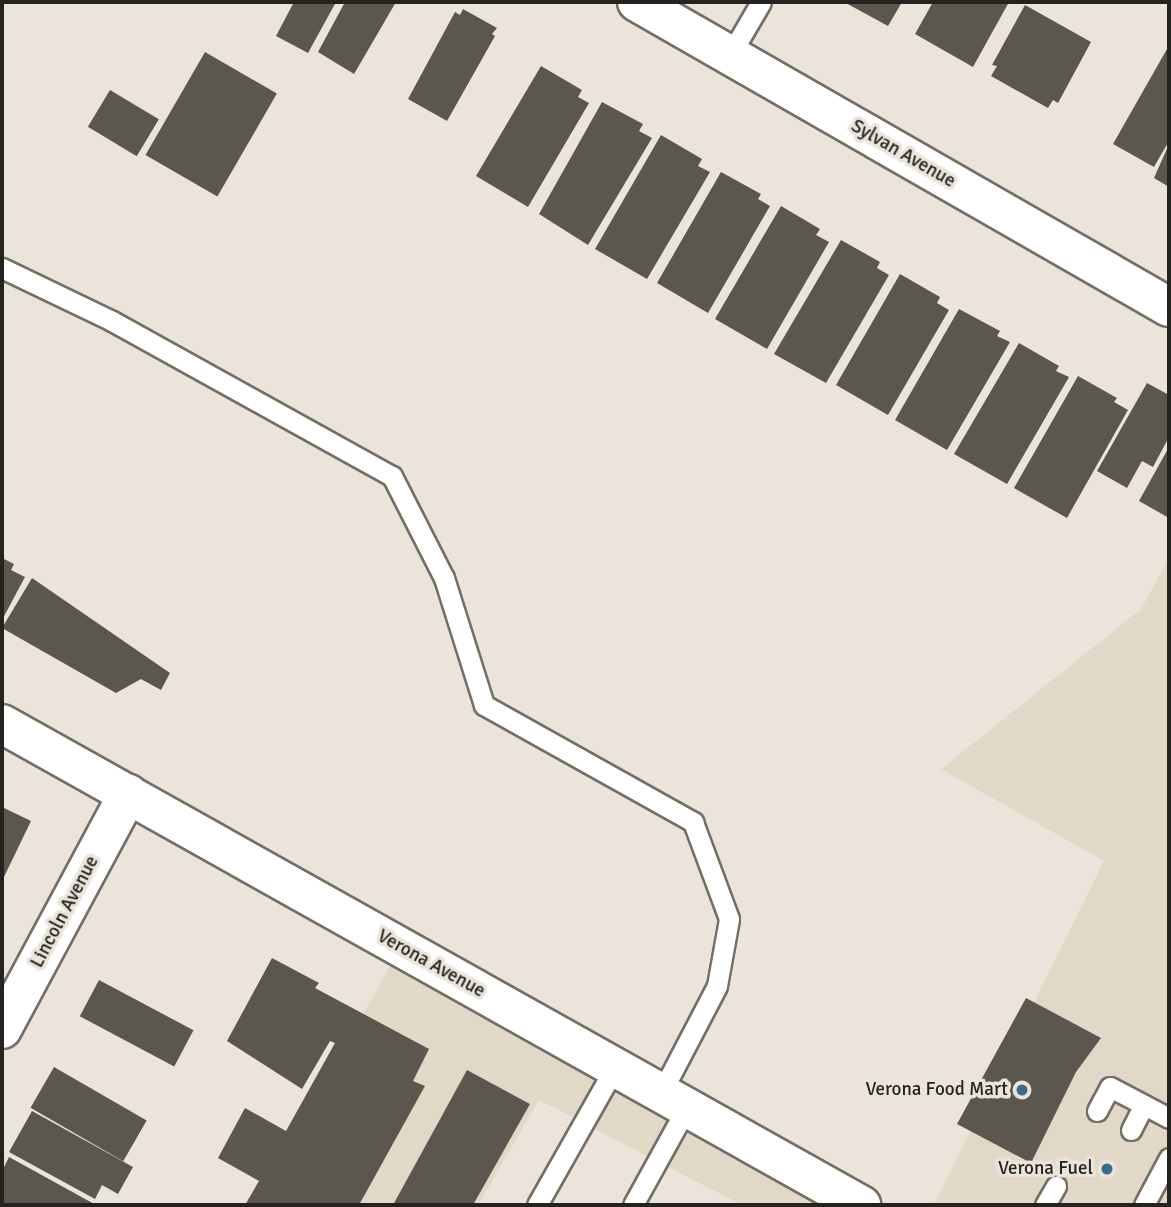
<!DOCTYPE html>
<html>
<head>
<meta charset="utf-8">
<style>
  body { margin:0 }
  #map { position:relative; width:1171px; height:1207px; overflow:hidden; background:#eae4da; font-family:Signika,sans-serif }
  div>[style] { position:absolute }
  .built>* { inset:0; background:#e2d8c7 }
  .building>* { inset:0; background:#5c574e; transform-origin:0 0 }
  .roads { filter:drop-shadow(2px 0 #746f66) drop-shadow(-2px 0 #746f66) drop-shadow(0 2px #746f66) drop-shadow(0 -2px #746f66) }
  .service>* { height:19px; margin:-9.5px; padding:0 9.5px; transform-origin:9.5px; border-radius:9.5px; background:#fff }
  .minor>* { height:38px; margin:-19px; padding:0 19px; transform-origin:19px; border-radius:19px; background:#fff }
  .tertiary>* { height:38px; margin:-19px; padding:0 19px; transform-origin:19px; border-radius:19px; background:#fff }
  .dots>* { width:19px; height:19px; translate:-50% -50%; box-sizing:border-box; border:4px solid #eae4da; border-radius:50% }
  span { translate:-50% -50%; white-space:nowrap; text-align:center; line-height:1.15; -webkit-text-stroke:7px #eae4da; paint-order:stroke }
  .street-label { font-size:19px; color:#25231f }
  .poi-label { font-size:19px; color:#25231f }
  .right { translate:-100% -50%; text-align:right }
  .frame { position:absolute; inset:0; border:4px solid #25231f; pointer-events:none }
</style>
</head>
<body>
<div id="map">
  <div class="built">
    <div style="clip-path:polygon(1169px 558px,1169px 1205px,934px 1205px,1104px 861px,941px 769px,1141px 609px)"></div>
    <div style="clip-path:polygon(406px 937px,872px 1205px,742px 1205px,539px 1100px,478px 1205px,258px 1205px)"></div>
  </div>
  <div class="building">
    <div style="clip-path:polygon(294px 2px,336px 2px,308px 53px,276px 36px)"></div>
    <div style="clip-path:polygon(345px 2px,396px 2px,354px 74px,318px 52px)"></div>
    <div style="clip-path:polygon(844px 2px,902px 2px,888px 26px)"></div>
    <div style="clip-path:polygon(933px 2px,1009px 2px,973px 67px,915px 34px)"></div>
    <div style="clip-path:polygon(1025px 5px,1091px 42px,1058px 103px,1053px 100px,1048px 108px,991px 76px,997px 66px,992px 65px)"></div>
    <div style="clip-path:polygon(463px 9px,497px 28px,492px 34px,495px 36px,447px 121px,408px 99px,455px 12px,460px 15px)"></div>
    <div style="clip-path:polygon(1167px 49px,1169px 141px,1154px 167px,1113px 144px)"></div>
    <div style="left:205px;top:52px;width:83px;height:119px;rotate:30deg"></div>
    <div style="clip-path:polygon(541px 66px,582px 90px,578px 97px,589px 103px,528px 207px,476px 176px)"></div>
    <div style="left:110px;top:90px;width:57px;height:43px;rotate:31deg"></div>
    <div style="clip-path:polygon(602px 102px,643px 124px,639px 131px,652px 138px,588px 245px,539px 214px)"></div>
    <div style="clip-path:polygon(661px 135px,702px 159px,698px 166px,710px 172px,647px 279px,595px 249px)"></div>
    <div style="clip-path:polygon(1169px 144px,1169px 187px,1154px 178px)"></div>
    <div style="clip-path:polygon(721px 172px,761px 194px,758px 199px,770px 206px,708px 313px,657px 283px)"></div>
    <div style="clip-path:polygon(781px 206px,820px 229px,816px 235px,829px 242px,767px 349px,715px 319px)"></div>
    <div style="clip-path:polygon(841px 240px,880px 262px,877px 268px,889px 275px,826px 383px,774px 354px)"></div>
    <div style="clip-path:polygon(900px 274px,940px 297px,937px 303px,949px 310px,888px 415px,836px 385px)"></div>
    <div style="clip-path:polygon(959px 309px,1000px 331px,997px 336px,1010px 342px,947px 450px,895px 420px)"></div>
    <div style="clip-path:polygon(1019px 343px,1059px 366px,1056px 371px,1069px 377px,1007px 484px,954px 454px)"></div>
    <div style="clip-path:polygon(1078px 376px,1117px 398px,1114px 402px,1128px 410px,1067px 518px,1014px 488px)"></div>
    <div style="clip-path:polygon(1147px 383px,1169px 395px,1169px 437px,1153px 467px,1142px 461px,1127px 488px,1097px 471px)"></div>
    <div style="clip-path:polygon(1169px 447px,1169px 518px,1139px 501px)"></div>
    <div style="clip-path:polygon(2px 558px,14px 564px,11px 570px,25px 577px,2px 620px)"></div>
    <div style="clip-path:polygon(32px 578px,170px 673px,161px 690px,141px 679px,116px 693px,2px 628px)"></div>
    <div style="clip-path:polygon(2px 807px,31px 821px,2px 881px)"></div>
    <div style="clip-path:polygon(272px 958px,319px 983px,315px 988px,429px 1049px,413px 1081px,425px 1086px,359px 1205px,245px 1205px,259px 1181px,218px 1158px,245px 1108px,286px 1131px,335px 1043px,330px 1041px,302px 1089px,227px 1041px)"></div>
    <div style="left:99px;top:980px;width:107px;height:41px;rotate:28deg"></div>
    <div style="clip-path:polygon(1026px 998px,1101px 1038px,1076px 1072px,1031px 1163px,957px 1124px)"></div>
    <div style="left:54px;top:1067px;width:107px;height:47px;rotate:30deg"></div>
    <div style="clip-path:polygon(467px 1070px,530px 1104px,473px 1205px,393px 1205px)"></div>
    <div style="clip-path:polygon(32px 1111px,133px 1167px,118px 1194px,102px 1185px,95px 1199px,9px 1152px)"></div>
    <div style="clip-path:polygon(9px 1157px,96px 1205px,2px 1203px,2px 1171px)"></div>
  </div>
  <div class="roads">
    <div class="service">
      <div style="left:730px;top:55px;width:61px;rotate:-59.7deg"></div>
      <div style="left:2px;top:268px;width:122px;rotate:25.7deg"></div>
      <div style="left:112px;top:321px;width:320px;rotate:29deg"></div>
      <div style="left:392px;top:476px;width:114px;rotate:63deg"></div>
      <div style="left:444px;top:578px;width:133px;rotate:72.5deg"></div>
      <div style="left:484px;top:705px;width:240px;rotate:29.2deg"></div>
      <div style="left:693px;top:822px;width:103px;rotate:69.6deg"></div>
      <div style="left:729px;top:919px;width:68px;rotate:100.2deg"></div>
      <div style="left:717px;top:986px;width:121px;rotate:117.6deg"></div>
      <div style="left:1097px;top:1111px;width:27px;rotate:-62deg"></div>
      <div style="left:1110px;top:1087px;width:67px;rotate:27.7deg"></div>
      <div style="left:1131px;top:1130px;width:28px;rotate:-63deg"></div>
      <div style="left:537px;top:1205px;width:159px;rotate:-60.5deg"></div>
      <div style="left:633px;top:1205px;width:112px;rotate:-61.1deg"></div>
      <div style="left:1045px;top:1205px;width:22px;rotate:-60deg"></div>
      <div style="left:1144px;top:1205px;width:53px;rotate:-62deg"></div>
    </div>
    <div class="minor">
      <div style="left:637px;top:2px;width:613px;rotate:29.83deg"></div>
      <div style="left:2px;top:1029px;width:267px;rotate:-61.8deg"></div>
    </div>
    <div class="tertiary">
      <div style="left:2px;top:724px;width:985px;rotate:29.25deg"></div>
    </div>
  </div>
  <div class="dots">
    <div style="left:1022px;top:1090px;background:#366e88"></div>
    <div style="left:1107px;top:1169px;background:#366e88"></div>
  </div>
  <div class="street-label">
    <span style="left:903px;top:154px;rotate:30deg">Sylvan Avenue</span>
    <span style="left:65px;top:912px;rotate:-62deg">Lincoln Avenue</span>
    <span style="left:431px;top:964px;rotate:29deg">Verona Avenue</span>
  </div>
  <div class="poi-label">
    <span class="right" style="left:1008px;top:1090px">Verona Food Mart</span>
    <span class="right" style="left:1093px;top:1169px">Verona Fuel</span>
  </div>
  <div class="frame"></div>
</div>
</body>
</html>
